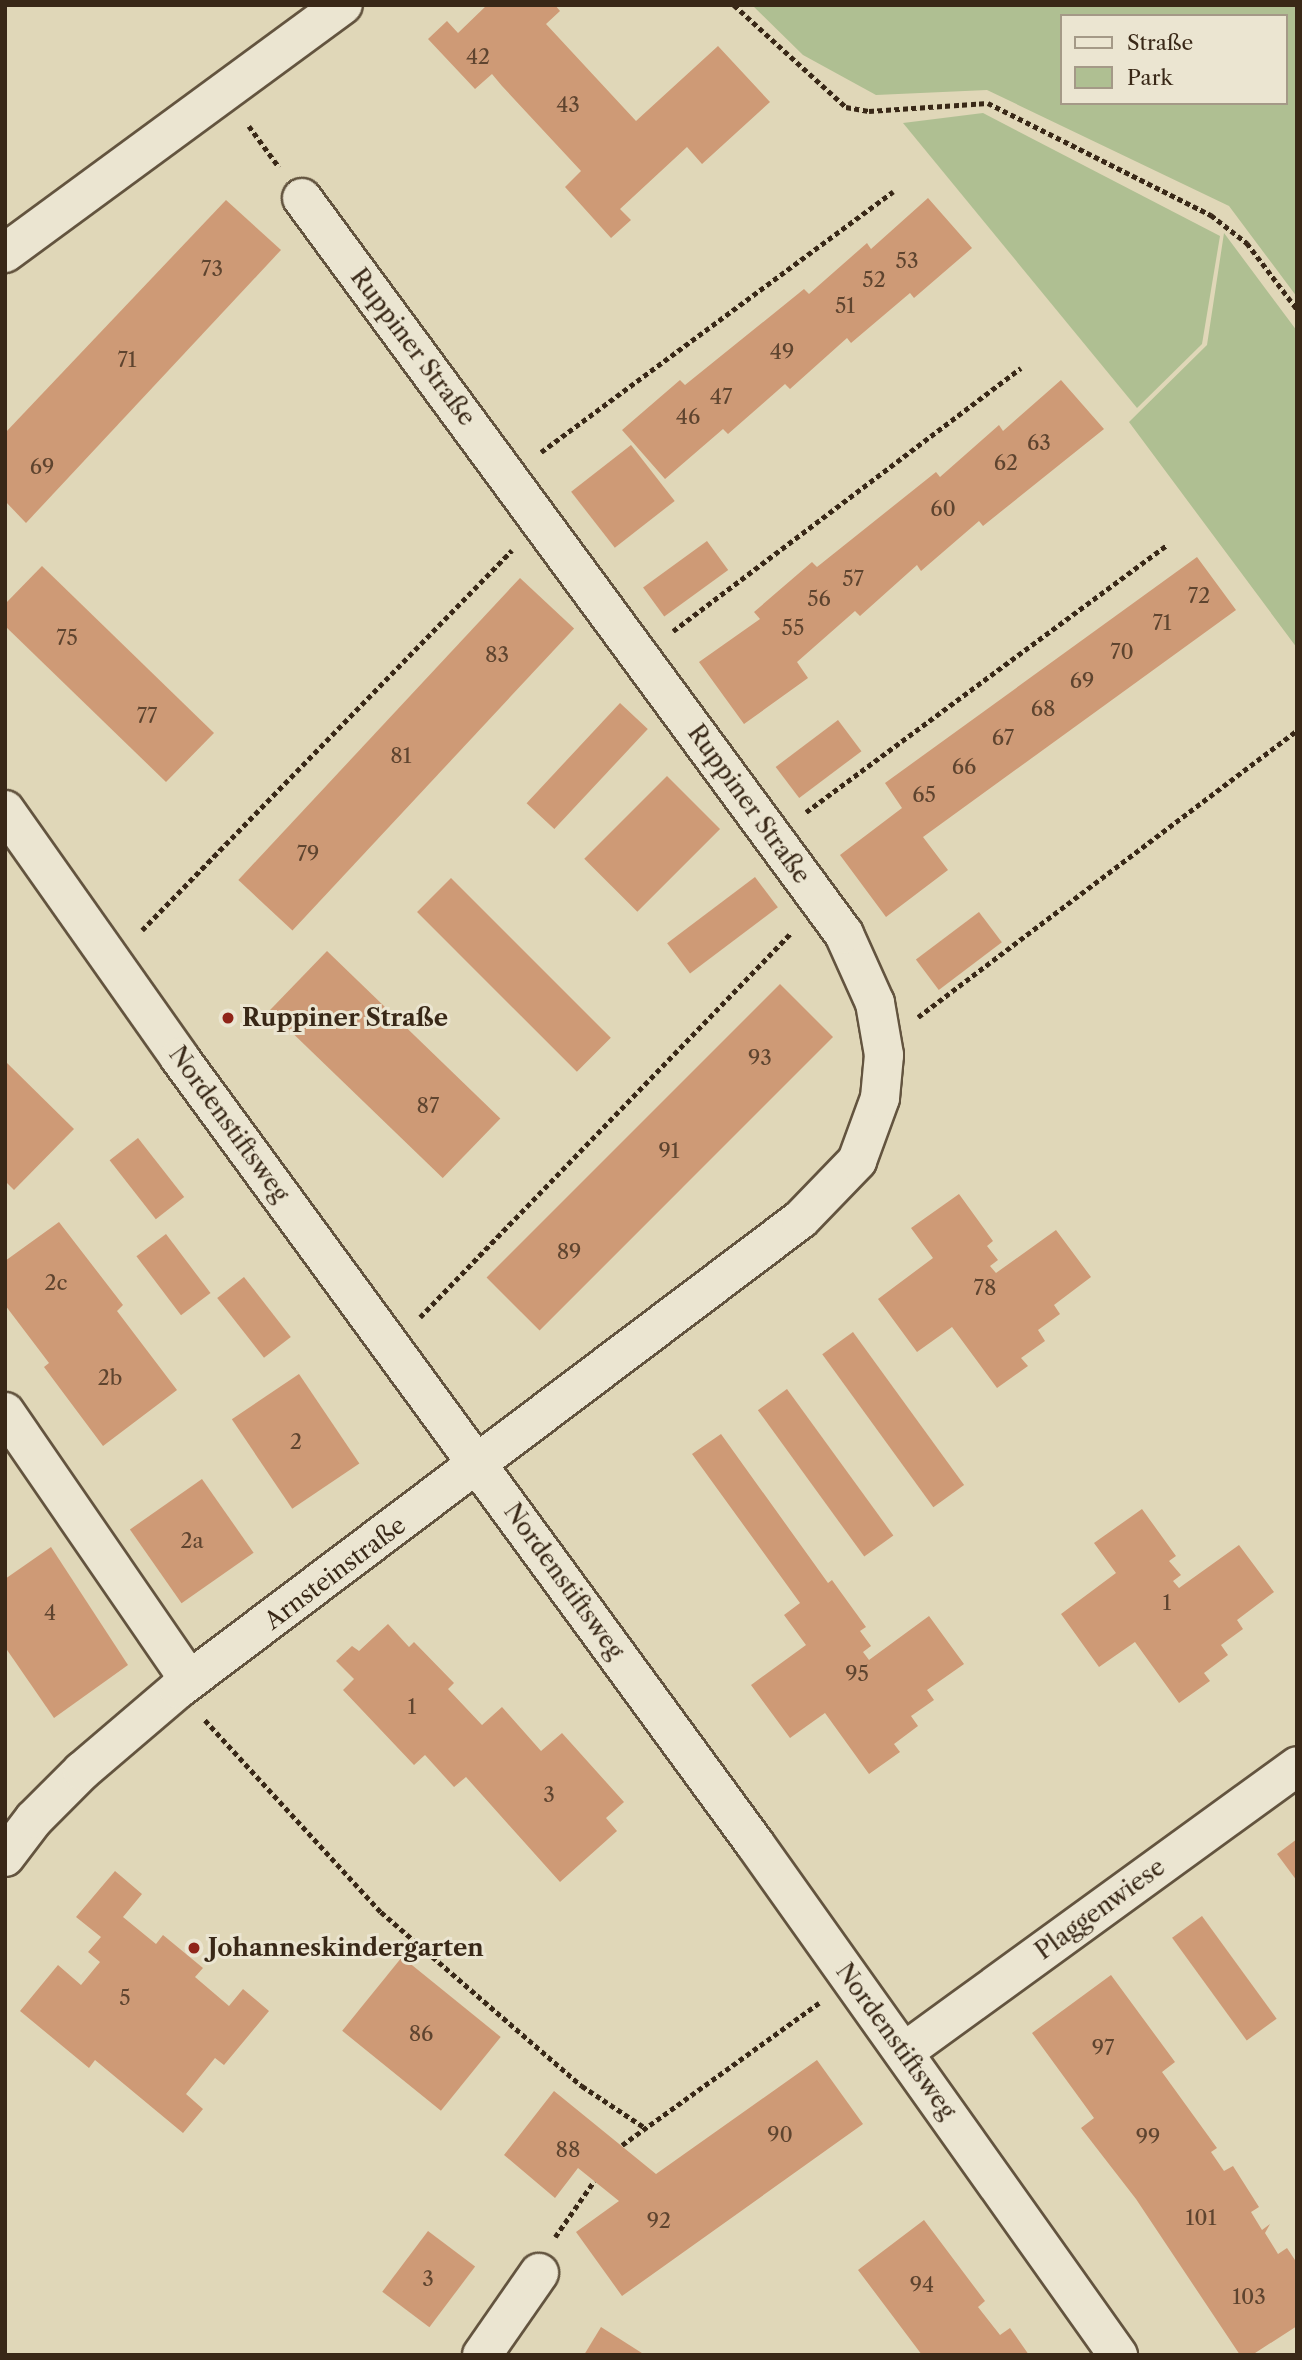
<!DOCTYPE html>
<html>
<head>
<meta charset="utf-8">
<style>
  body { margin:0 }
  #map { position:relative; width:1302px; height:2360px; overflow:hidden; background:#e0d7b8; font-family:"Libre Caslon Text",serif }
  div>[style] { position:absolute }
  .green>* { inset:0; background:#afbf92 }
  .building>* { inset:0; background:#ce9a76; transform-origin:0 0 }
  .path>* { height:4.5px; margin-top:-2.25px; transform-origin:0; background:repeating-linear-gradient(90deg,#392817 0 5px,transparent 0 8.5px) }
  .roads { filter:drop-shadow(2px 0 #63543f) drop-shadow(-2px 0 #63543f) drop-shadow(0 2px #63543f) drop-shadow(0 -2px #63543f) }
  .minor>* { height:38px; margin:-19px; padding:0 19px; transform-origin:19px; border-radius:19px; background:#ebe5d1 }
  .dots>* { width:19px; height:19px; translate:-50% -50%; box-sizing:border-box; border:4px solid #ebe5d1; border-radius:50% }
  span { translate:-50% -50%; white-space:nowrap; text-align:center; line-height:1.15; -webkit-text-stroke:6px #ebe5d1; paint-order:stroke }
  .number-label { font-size:21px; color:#5e442f }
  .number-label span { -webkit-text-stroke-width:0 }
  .street-label { font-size:24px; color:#392817 }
  .poi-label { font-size:24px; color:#392817; font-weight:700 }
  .left { translate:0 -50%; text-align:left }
  .frame { position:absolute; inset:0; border:7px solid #392817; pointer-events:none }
  .legend { position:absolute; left:1060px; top:14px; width:228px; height:91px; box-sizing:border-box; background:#ebe5d1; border:2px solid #a49987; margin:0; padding:9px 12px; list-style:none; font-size:21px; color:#392817 }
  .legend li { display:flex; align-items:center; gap:14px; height:35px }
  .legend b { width:35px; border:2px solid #a49987 }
</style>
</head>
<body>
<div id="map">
  <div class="green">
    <div style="clip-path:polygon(evenodd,752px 5px,1297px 5px,1297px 297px,1229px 206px,987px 90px,876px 95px,803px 55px,752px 5px,1062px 16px,1286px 16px,1286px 103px,1062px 103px,1062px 16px)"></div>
    <div style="clip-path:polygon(983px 113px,1220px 236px,1202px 344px,1137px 408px,903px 123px)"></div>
    <div style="clip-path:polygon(1224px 233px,1297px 331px,1297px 648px,1129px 422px,1207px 345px)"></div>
  </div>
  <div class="building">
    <div style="clip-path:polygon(487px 5px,555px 5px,560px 11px,546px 24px,636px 121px,718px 46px,770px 102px,702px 164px,687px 147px,620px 209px,631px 220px,611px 238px,565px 187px,581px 171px,502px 86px,492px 74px,475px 89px,428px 39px,447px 21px,458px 33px)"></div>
    <div style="clip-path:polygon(928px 198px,972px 248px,914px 298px,910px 293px,851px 343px,847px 338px,790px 389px,785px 384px,728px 434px,723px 429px,665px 479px,622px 430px,680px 380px,685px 385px,804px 289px,809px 294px,867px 243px,871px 249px)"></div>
    <div style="clip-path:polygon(226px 200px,281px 250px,26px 523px,5px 501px,5px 433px)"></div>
    <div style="clip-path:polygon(1061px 380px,1104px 429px,983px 526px,979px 521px,921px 571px,917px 565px,860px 616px,855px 611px,797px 662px,808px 678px,744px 724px,699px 662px,760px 619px,754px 612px,812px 562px,817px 567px,936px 472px,940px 477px,999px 425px,1003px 431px)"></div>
    <div style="left:631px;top:445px;width:71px;height:76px;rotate:52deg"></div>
    <div style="left:707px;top:541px;width:36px;height:79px;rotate:54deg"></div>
    <div style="clip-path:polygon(1197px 557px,1236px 610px,923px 837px,948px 870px,886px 917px,840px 855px,902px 808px,885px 783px)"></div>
    <div style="clip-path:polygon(42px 566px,214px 733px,166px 782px,5px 626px,5px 604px)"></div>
    <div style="left:520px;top:578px;width:74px;height:413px;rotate:43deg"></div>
    <div style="left:620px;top:703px;width:38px;height:137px;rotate:43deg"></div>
    <div style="left:838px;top:720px;width:39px;height:78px;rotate:53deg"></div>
    <div style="left:667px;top:776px;width:75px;height:117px;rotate:45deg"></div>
    <div style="left:755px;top:877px;width:38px;height:110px;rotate:53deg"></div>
    <div style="left:451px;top:878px;width:226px;height:48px;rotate:45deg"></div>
    <div style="left:979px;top:912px;width:38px;height:79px;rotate:53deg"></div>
    <div style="left:327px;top:951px;width:241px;height:83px;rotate:44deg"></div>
    <div style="left:780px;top:984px;width:75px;height:415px;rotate:45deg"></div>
    <div style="clip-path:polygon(5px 1061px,74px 1129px,14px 1190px,5px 1181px)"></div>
    <div style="left:138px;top:1138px;width:75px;height:36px;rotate:52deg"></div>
    <div style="clip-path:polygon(959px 1194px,993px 1241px,987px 1246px,998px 1260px,990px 1266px,996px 1273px,1056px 1230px,1091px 1277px,1054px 1305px,1060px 1314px,1038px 1330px,1045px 1341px,1021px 1358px,1028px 1366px,997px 1388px,952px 1327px,917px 1352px,878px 1299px,933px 1258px,911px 1228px)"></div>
    <div style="clip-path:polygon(59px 1222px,123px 1305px,117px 1311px,177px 1390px,103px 1446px,44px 1367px,49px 1363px,5px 1305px,5px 1261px)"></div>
    <div style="left:166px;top:1234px;width:74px;height:37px;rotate:53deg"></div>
    <div style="left:244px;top:1277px;width:76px;height:34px;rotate:52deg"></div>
    <div style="left:853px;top:1332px;width:189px;height:38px;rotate:54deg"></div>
    <div style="left:299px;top:1374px;width:108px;height:81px;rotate:56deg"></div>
    <div style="left:787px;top:1389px;width:181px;height:36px;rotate:54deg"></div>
    <div style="clip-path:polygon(721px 1434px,828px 1583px,832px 1580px,866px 1627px,860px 1631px,871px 1646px,863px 1652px,869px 1660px,929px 1616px,964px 1664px,927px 1690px,934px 1700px,911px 1716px,918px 1726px,894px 1744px,900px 1752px,869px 1774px,825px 1713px,790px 1738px,751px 1685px,806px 1645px,784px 1615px,800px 1603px,692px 1454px)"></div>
    <div style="left:202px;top:1479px;width:90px;height:88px;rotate:55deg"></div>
    <div style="clip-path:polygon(1142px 1509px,1176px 1556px,1169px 1561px,1181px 1575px,1173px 1581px,1179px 1588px,1239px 1545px,1274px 1592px,1237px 1620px,1243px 1629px,1221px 1645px,1228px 1655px,1204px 1673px,1210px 1681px,1179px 1703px,1135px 1642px,1099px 1667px,1061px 1614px,1116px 1573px,1094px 1543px)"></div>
    <div style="clip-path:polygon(51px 1547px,128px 1665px,54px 1718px,5px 1647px,5px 1579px)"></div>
    <div style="clip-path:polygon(388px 1624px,409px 1647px,414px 1642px,454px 1683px,448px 1689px,482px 1725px,502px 1707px,541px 1751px,562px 1733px,624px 1802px,606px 1818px,617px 1831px,560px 1882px,466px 1777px,454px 1787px,425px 1755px,414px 1765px,343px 1690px,354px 1679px,336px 1661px,352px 1646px,359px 1651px)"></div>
    <div style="clip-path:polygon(1297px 1839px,1297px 1881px,1277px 1854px)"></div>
    <div style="clip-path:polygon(115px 1871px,142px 1894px,123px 1917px,156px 1944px,163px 1935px,203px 1968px,195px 1977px,229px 2006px,243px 1989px,269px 2011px,224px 2065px,215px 2058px,186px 2094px,203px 2109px,183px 2133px,95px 2060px,89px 2068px,20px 2011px,58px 1965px,81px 1985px,100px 1962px,88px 1952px,101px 1937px,76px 1917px)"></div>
    <div style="left:1202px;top:1916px;width:127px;height:37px;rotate:54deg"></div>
    <div style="left:402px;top:1957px;width:127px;height:95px;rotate:39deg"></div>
    <div style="clip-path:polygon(1111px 1975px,1175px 2062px,1162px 2072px,1217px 2148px,1211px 2152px,1224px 2171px,1233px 2166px,1259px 2207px,1251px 2212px,1262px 2230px,1270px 2224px,1265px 2233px,1278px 2254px,1287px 2248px,1297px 2263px,1297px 2326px,1252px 2355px,1240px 2355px,1136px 2199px,1081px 2128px,1094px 2118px,1032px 2033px)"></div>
    <div style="clip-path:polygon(817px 2060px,863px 2124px,622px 2296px,576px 2232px,619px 2201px,578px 2168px,555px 2198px,504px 2155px,554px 2091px,656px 2174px)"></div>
    <div style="clip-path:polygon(924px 2220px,985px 2301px,978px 2307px,1000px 2335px,1010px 2328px,1029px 2355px,922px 2355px,858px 2270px)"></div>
    <div style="left:428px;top:2231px;width:59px;height:76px;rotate:37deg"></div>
    <div style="clip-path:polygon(601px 2327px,645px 2355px,584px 2355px)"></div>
  </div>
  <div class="path">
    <div style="left:734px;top:5px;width:151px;rotate:42.3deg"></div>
    <div style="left:846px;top:107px;width:23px;rotate:10deg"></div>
    <div style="left:869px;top:111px;width:119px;rotate:-3.8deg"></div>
    <div style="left:988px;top:103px;width:250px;rotate:26.7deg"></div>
    <div style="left:1211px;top:215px;width:46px;rotate:37.9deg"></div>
    <div style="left:1247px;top:243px;width:83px;rotate:52.9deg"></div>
    <div style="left:249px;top:126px;width:51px;rotate:53.8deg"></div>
    <div style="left:541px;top:452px;width:438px;rotate:-36.5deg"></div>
    <div style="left:673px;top:631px;width:436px;rotate:-37.1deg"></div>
    <div style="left:806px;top:812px;width:448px;rotate:-36.5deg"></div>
    <div style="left:142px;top:930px;width:530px;rotate:-45.76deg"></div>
    <div style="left:918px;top:1017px;width:475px;rotate:-37.1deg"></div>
    <div style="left:420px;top:1317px;width:534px;rotate:-45.99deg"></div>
    <div style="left:205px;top:1720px;width:260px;rotate:47.5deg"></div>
    <div style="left:381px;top:1912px;width:266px;rotate:40.9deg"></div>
    <div style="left:582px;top:2086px;width:74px;rotate:33.5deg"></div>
    <div style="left:622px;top:2145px;width:243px;rotate:-35.8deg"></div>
    <div style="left:555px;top:2237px;width:68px;rotate:-55.1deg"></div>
  </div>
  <div class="roads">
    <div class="minor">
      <div style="left:5px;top:253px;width:419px;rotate:-36.3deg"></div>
      <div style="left:5px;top:810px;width:302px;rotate:54.8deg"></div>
      <div style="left:179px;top:1057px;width:975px;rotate:53.8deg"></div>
      <div style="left:755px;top:1844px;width:627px;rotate:54.61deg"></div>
      <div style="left:5px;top:1412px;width:325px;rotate:55.5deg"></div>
      <div style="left:5px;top:1857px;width:48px;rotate:-52.7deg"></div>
      <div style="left:34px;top:1819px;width:68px;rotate:-45deg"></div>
      <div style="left:82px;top:1771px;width:126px;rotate:-40.5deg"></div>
      <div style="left:178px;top:1689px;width:780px;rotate:-37.03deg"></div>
      <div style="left:801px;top:1219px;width:81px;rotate:-46deg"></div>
      <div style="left:857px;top:1161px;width:67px;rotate:-69.9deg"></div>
      <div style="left:880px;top:1098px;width:43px;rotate:-84.7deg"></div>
      <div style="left:884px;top:1055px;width:53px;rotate:-99.8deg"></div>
      <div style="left:875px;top:1003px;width:76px;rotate:-114.2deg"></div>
      <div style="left:844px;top:934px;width:914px;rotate:-126.37deg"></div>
      <div style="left:904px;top:2052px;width:486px;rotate:-36deg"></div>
      <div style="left:482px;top:2355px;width:100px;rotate:-55.2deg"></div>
    </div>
  </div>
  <div class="dots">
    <div style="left:228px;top:1018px;background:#8f2418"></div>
    <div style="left:194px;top:1948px;background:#8f2418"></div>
  </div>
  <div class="number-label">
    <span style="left:478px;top:57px">42</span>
    <span style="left:568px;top:105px">43</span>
    <span style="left:907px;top:261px">53</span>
    <span style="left:212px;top:269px">73</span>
    <span style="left:874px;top:280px">52</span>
    <span style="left:845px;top:306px">51</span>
    <span style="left:782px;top:352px">49</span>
    <span style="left:127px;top:360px">71</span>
    <span style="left:721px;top:397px">47</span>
    <span style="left:688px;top:417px">46</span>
    <span style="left:1039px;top:443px">63</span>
    <span style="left:1006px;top:463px">62</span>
    <span style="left:42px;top:467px">69</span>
    <span style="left:943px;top:509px">60</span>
    <span style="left:853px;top:579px">57</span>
    <span style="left:1199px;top:596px">72</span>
    <span style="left:819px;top:599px">56</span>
    <span style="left:1162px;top:623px">71</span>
    <span style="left:793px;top:628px">55</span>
    <span style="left:67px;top:638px">75</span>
    <span style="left:1122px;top:652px">70</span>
    <span style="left:497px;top:655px">83</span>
    <span style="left:1082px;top:681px">69</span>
    <span style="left:1043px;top:709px">68</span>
    <span style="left:147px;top:716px">77</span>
    <span style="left:1003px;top:738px">67</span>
    <span style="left:401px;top:756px">81</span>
    <span style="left:964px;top:767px">66</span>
    <span style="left:924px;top:795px">65</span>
    <span style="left:308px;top:854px">79</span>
    <span style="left:760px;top:1058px">93</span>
    <span style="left:428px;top:1106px">87</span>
    <span style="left:669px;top:1151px">91</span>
    <span style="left:569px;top:1252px">89</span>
    <span style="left:56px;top:1283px">2c</span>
    <span style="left:985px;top:1288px">78</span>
    <span style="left:110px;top:1378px">2b</span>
    <span style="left:296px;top:1442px">2</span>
    <span style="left:192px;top:1541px">2a</span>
    <span style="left:1167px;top:1603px">1</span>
    <span style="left:50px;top:1613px">4</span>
    <span style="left:857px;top:1674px">95</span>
    <span style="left:412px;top:1707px">1</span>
    <span style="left:549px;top:1795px">3</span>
    <span style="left:125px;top:1998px">5</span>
    <span style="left:421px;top:2034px">86</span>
    <span style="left:1103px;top:2048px">97</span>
    <span style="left:780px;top:2135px">90</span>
    <span style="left:1148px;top:2137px">99</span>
    <span style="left:568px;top:2150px">88</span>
    <span style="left:1201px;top:2218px">101</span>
    <span style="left:659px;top:2221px">92</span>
    <span style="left:428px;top:2279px">3</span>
    <span style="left:922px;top:2285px">94</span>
    <span style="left:1249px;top:2297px">103</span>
  </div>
  <div class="street-label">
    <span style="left:413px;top:347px;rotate:53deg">Ruppiner Straße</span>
    <span style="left:749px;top:804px;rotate:54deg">Ruppiner Straße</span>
    <span style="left:229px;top:1124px;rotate:54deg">Nordenstiftsweg</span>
    <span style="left:335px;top:1573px;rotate:-37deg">Arnsteinstraße</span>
    <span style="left:564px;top:1581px;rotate:54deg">Nordenstiftsweg</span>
    <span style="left:1100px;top:1909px;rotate:-36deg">Plaggenwiese</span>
    <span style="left:896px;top:2041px;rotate:54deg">Nordenstiftsweg</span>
  </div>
  <div class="poi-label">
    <span class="left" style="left:242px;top:1018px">Ruppiner Straße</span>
    <span class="left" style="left:208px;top:1948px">Johanneskindergarten</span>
  </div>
  <div class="frame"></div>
  <ul class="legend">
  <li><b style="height:9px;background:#ebe5d1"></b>Straße</li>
  <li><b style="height:19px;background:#afbf92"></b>Park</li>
  </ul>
</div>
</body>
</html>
